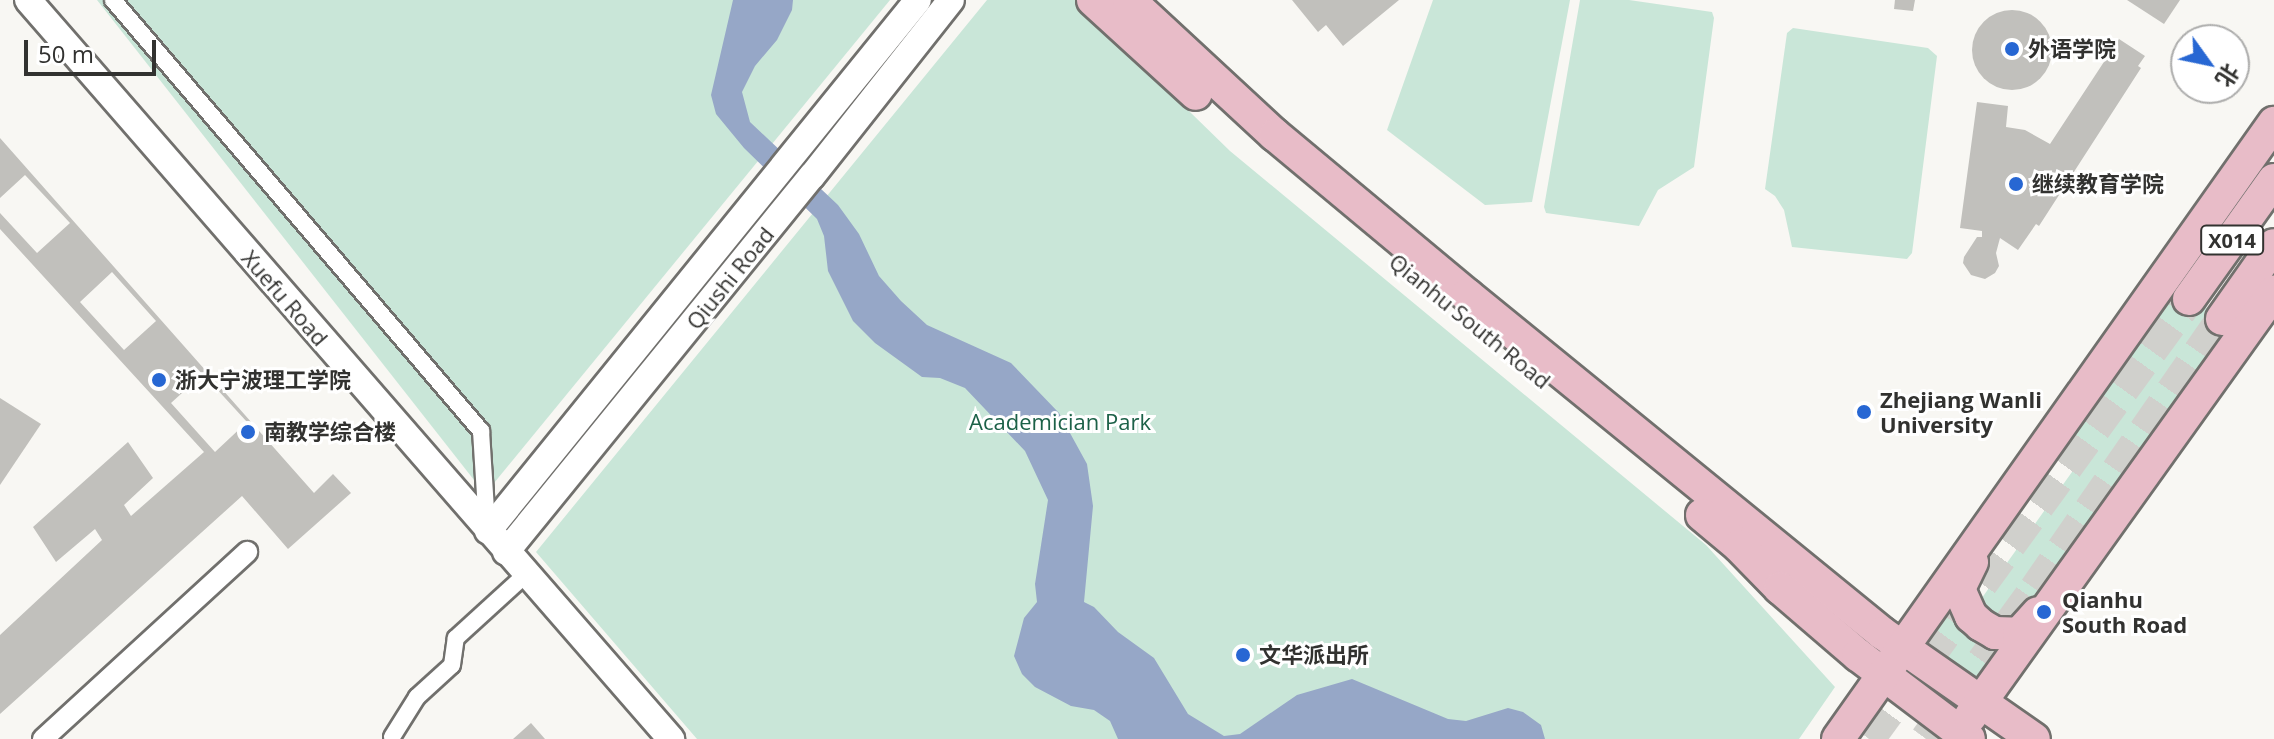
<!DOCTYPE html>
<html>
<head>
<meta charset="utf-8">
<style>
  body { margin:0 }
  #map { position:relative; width:2274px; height:739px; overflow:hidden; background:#f8f7f3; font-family:"Open Sans","Noto Sans SC",sans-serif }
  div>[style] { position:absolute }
  .green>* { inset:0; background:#c9e6d8; transform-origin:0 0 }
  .water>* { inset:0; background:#96a7c7 }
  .building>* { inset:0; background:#c1c0bc }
  .round { border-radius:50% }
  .primary-tunnel>* { height:32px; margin-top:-16px; transform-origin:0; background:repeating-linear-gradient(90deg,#d0d0cc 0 32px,transparent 0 48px) }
  .roads { filter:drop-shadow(2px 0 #71706d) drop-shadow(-2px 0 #71706d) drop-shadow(0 2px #71706d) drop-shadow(0 -2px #71706d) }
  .pedestrian>* { height:16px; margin:-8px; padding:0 8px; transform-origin:8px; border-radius:8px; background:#fff }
  .minor>* { height:20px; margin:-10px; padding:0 10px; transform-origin:10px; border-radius:10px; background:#fff }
  .tertiary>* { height:26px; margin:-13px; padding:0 13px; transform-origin:13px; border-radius:13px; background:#fff }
  .primary>* { height:32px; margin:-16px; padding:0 16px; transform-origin:16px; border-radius:16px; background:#e8bcc8 }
  .dots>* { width:22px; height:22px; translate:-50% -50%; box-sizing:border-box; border:4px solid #fff; border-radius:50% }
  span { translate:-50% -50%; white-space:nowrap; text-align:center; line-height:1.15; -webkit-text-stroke:6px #fff; paint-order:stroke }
  .shield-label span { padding:2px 6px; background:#fff; border:2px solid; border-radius:6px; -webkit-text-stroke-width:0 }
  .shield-label { font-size:20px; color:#323230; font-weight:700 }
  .poi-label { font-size:22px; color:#323230; font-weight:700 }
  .left { translate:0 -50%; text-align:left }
  .street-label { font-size:22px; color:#323230 }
  .park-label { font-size:22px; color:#1c6148 }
  .north { position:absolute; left:2170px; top:24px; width:80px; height:80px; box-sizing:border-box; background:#fff; border:2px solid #adadac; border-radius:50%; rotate:123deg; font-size:22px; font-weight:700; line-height:32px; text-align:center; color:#323230 }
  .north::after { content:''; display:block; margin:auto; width:28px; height:36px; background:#2767d3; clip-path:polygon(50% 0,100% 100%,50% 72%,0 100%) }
  .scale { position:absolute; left:24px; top:40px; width:132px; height:36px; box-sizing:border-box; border:4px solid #323230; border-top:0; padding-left:10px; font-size:24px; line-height:28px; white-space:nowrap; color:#323230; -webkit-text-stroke:6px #fff; paint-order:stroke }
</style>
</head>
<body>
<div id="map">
  <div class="green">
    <div style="clip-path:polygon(97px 0,890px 0,485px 494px)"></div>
    <div style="clip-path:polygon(987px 0,1075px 0,1230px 151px,1706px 545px,1835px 687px,1799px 739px,697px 739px,536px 552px)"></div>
    <div style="clip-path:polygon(1433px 0,1570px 0,1532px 202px,1485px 205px,1387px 130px)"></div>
    <div style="clip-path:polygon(1580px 0,1629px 0,1712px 12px,1714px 18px,1694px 167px,1658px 190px,1639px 226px,1546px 213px,1544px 207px)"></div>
    <div style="clip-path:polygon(1793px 28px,1928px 48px,1937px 56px,1912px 253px,1907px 259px,1792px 247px,1784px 210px,1775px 196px,1765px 189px,1787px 33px)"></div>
    <div style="clip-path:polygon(2174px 286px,2240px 330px,2088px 542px,2067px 552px,2027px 612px,2000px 620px,1985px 611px,1979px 602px,2077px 465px,2072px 437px)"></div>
    <div style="left:1953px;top:597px;width:77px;height:58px;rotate:33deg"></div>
  </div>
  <div class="water">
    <div style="clip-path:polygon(733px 0,793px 0,792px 10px,777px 40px,755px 66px,742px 92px,750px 122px,838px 205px,859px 234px,879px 276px,901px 301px,927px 325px,1011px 363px,1059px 413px,1087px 464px,1093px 506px,1084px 602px,1094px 607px,1118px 632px,1154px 658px,1188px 714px,1224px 736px,1240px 734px,1297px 695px,1352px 679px,1448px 719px,1466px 721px,1508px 708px,1523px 712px,1541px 725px,1545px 739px,1118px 739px,1110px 721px,1094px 710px,1071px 706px,1035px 687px,1022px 674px,1014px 656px,1024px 618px,1037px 602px,1035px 584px,1048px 500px,1025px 451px,965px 388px,940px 378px,922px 377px,875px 343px,853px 321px,828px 271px,824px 236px,817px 219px,744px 148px,716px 114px,711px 95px)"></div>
  </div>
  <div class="building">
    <div style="clip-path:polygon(1292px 0,1399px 0,1343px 46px,1326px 25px,1318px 32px)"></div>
    <div style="clip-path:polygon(1895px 0,1915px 0,1913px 11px,1894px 9px)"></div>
    <div style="clip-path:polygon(2127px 0,2180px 0,2164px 24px)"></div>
    <div class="round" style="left:1972px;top:10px;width:80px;height:80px"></div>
    <div style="clip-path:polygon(2119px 39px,2145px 56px,2138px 66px,2141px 68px,2039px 226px,2036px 224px,2018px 250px,2000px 238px,1996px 253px,1999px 266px,1995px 273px,1985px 279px,1971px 275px,1963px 263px,1964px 257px,1977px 237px,1982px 237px,1982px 231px,1960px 228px,1977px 102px,2008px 106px,2006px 127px,2025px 130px,2050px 144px)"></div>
    <div style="clip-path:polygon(evenodd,0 138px,314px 493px,333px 474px,351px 493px,288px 549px,242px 496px,0 714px,0 635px,102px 540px,95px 529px,56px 562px,33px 527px,128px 442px,153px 478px,124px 505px,131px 516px,204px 452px,0 229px,0 213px,37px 253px,70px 223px,25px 175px,0 198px,0 138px,112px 272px,156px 321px,124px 350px,80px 302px,112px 272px,0 138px,203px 374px,247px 422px,215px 452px,171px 403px,203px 374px)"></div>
    <div style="clip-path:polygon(0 398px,41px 424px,0 485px)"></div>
    <div style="clip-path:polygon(531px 723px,545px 739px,513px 739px)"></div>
  </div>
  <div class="primary-tunnel">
    <div style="left:1869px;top:739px;width:544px;rotate:-53.97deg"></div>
    <div style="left:1926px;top:739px;width:185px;rotate:-54deg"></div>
    <div style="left:2035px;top:589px;width:328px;rotate:-55.3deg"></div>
  </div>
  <div class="roads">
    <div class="pedestrian">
      <div style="left:113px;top:0;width:567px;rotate:49.51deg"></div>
      <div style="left:481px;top:431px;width:95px;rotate:86.4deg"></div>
      <div style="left:392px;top:737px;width:47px;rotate:-58deg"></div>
      <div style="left:417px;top:697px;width:47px;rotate:-42.4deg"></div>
      <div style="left:452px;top:665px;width:27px;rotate:-82deg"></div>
      <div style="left:456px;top:638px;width:95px;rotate:-42.4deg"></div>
    </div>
    <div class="minor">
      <div style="left:43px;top:739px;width:277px;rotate:-42.5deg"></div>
    </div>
    <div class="tertiary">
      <div style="left:28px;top:0;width:980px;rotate:48.97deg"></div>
      <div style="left:488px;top:531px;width:683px;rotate:-51deg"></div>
      <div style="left:506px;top:552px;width:485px;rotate:-50.9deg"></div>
      <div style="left:812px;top:176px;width:224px;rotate:-51.7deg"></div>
    </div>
    <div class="primary">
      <div style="left:1093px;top:0;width:139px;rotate:42.4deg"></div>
      <div style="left:1129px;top:0;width:199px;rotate:42.8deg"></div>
      <div style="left:1275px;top:135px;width:250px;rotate:39.8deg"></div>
      <div style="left:1467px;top:295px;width:535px;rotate:39.16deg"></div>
      <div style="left:1882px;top:633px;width:185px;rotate:34.9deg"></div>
      <div style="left:2189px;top:299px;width:146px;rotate:-54.5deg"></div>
      <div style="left:2222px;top:319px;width:90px;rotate:-54.9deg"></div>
      <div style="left:1702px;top:515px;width:48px;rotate:40deg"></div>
      <div style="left:1739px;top:546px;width:59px;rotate:45.7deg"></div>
      <div style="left:1780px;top:588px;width:103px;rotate:40.7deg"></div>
      <div style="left:1858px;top:655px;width:139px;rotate:37.1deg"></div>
      <div style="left:1972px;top:562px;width:30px;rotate:116deg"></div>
      <div style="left:1959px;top:589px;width:30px;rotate:66deg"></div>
      <div style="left:1971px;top:616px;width:13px;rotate:42deg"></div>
      <div style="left:1981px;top:625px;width:16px;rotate:30deg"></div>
      <div style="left:1995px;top:633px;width:24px;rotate:2deg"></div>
      <div style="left:2019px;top:634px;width:28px;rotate:-48deg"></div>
      <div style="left:1970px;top:717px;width:523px;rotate:-54.42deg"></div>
      <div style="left:1838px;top:739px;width:755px;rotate:-54.71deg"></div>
    </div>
  </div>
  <div class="dots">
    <div style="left:2012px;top:49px;background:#2767d3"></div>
    <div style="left:2016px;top:184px;background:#2767d3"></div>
    <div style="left:159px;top:380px;background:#2767d3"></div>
    <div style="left:1864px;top:412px;background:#2767d3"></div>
    <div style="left:248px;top:432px;background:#2767d3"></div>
    <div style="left:2044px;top:612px;background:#2767d3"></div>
    <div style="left:1243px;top:655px;background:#2767d3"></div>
  </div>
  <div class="shield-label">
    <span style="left:2232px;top:240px">X014</span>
  </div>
  <div class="poi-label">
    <span class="left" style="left:2028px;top:49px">外语学院</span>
    <span class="left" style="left:2032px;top:184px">继续教育学院</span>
    <span class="left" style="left:175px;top:380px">浙大宁波理工学院</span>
    <span class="left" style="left:1880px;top:412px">Zhejiang Wanli<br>University</span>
    <span class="left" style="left:264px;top:432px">南教学综合楼</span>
    <span class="left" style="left:2062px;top:612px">Qianhu<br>South Road</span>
    <span class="left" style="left:1259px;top:655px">文华派出所</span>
  </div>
  <div class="street-label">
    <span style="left:730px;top:278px;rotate:-51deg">Qiushi Road</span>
    <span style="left:285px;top:298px;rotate:49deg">Xuefu Road</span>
    <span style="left:1470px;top:321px;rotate:39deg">Qianhu South Road</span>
  </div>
  <div class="park-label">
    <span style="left:1060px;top:422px">Academician Park</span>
  </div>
  <div class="north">北</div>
  <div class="scale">50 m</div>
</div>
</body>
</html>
